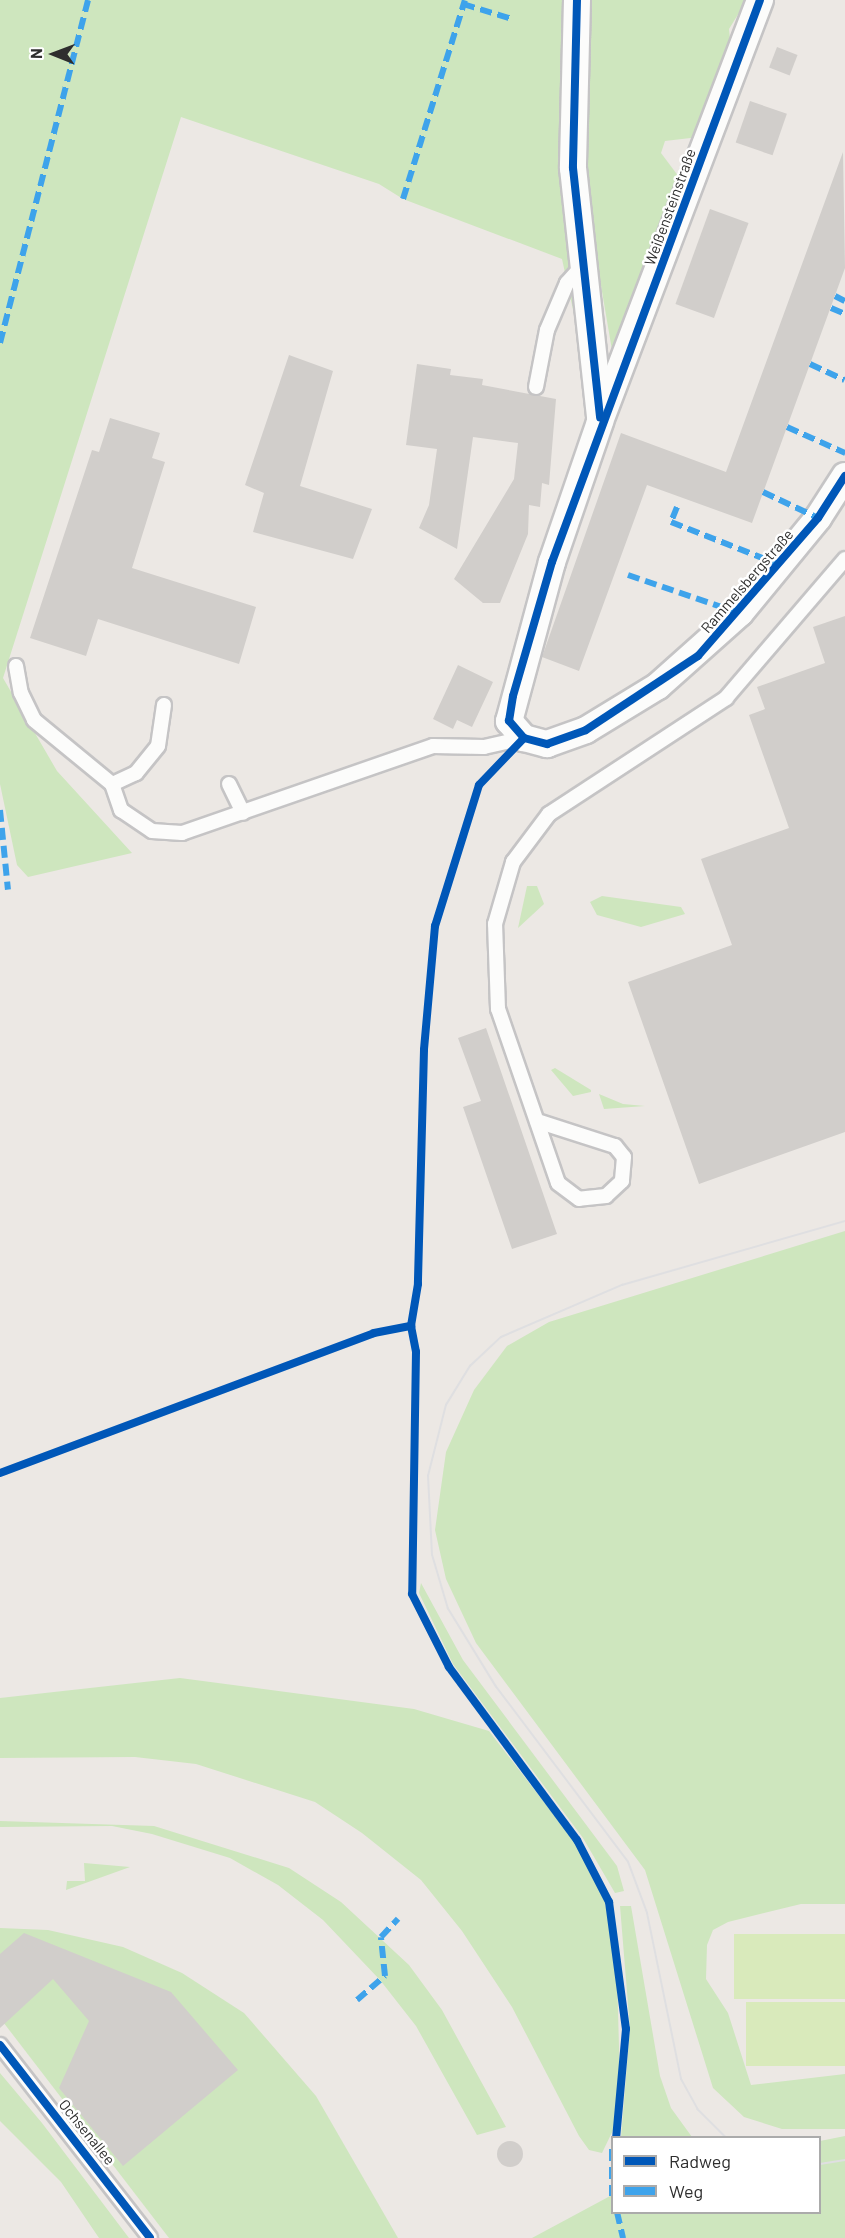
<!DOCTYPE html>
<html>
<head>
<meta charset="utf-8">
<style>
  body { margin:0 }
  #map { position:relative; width:845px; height:2238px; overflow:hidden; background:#ece8e4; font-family:Barlow,sans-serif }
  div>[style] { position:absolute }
  .green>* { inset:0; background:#cee6be }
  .pitch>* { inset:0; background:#d9eabb; transform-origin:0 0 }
  .building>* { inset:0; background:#d1cecb; transform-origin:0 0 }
  .round { border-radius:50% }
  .roads { filter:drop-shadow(2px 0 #c5c4c5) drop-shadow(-2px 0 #c5c4c5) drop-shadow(0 2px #c5c4c5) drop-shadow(0 -2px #c5c4c5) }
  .lane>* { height:14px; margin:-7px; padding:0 7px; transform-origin:7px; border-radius:7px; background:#fcfcfb }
  .street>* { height:26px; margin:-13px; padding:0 13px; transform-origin:13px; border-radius:13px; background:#fcfcfb }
  .tram>* { height:1.5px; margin:-0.75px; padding:0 0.75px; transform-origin:0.75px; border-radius:0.75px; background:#dfdfe1 }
  .quiet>* { height:6px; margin-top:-3px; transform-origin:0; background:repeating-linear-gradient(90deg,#3ea3eb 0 12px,transparent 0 18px) }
  .cycleway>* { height:8px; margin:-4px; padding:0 4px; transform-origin:4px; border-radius:4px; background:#0057b8 }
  span { translate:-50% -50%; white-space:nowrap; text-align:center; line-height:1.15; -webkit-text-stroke:5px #fff; paint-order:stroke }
  .street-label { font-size:15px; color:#2e2e2e }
  .legend { position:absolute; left:611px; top:2136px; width:210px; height:78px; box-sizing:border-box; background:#fff; border:2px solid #ababab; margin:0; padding:8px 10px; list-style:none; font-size:18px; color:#2e2e2e }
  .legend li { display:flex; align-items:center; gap:12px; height:30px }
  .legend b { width:30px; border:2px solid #ababab }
  .north { position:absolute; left:24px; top:24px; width:60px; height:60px; -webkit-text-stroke:4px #fff; paint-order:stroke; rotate:271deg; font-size:16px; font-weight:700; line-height:24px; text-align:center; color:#2e2e2e }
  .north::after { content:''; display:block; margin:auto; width:21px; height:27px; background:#2e2e2e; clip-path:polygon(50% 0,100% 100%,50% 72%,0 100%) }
</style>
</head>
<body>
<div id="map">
  <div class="green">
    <div style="clip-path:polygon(0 0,568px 0,565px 185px,590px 388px,562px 259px,403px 199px,379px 184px,181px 117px,3px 678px,57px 771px,132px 853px,28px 877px,17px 865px,0 784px)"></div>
    <div style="clip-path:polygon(586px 0,747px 0,729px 29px,732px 59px,699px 137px,665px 141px,661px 153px,679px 177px,628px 308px,614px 362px,581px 168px)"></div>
    <div style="clip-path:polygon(527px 886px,537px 886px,544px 904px,518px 928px)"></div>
    <div style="clip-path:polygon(602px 896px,681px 907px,685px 914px,641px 927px,597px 915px,590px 902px)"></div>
    <div style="clip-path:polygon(555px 1068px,591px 1090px,591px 1092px,573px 1096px,551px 1070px)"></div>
    <div style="clip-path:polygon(599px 1094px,623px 1104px,645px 1106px,604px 1109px)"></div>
    <div style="clip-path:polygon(845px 1231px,845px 1904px,801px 1904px,728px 1922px,713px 1930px,707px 1945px,706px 1979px,728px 2013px,751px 2085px,845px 2074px,845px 2129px,782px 2129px,744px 2117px,713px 2088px,645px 1870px,476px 1643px,446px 1579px,435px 1530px,446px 1452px,474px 1390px,507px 1346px,549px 1322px)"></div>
    <div style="clip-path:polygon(421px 1583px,463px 1660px,617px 1866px,624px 1891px,615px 1893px,583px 1838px,453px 1664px,419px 1593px)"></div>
    <div style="clip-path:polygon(180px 1678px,414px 1709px,489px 1731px,574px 1841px,605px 1902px,617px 1974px,620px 2083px,617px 2122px,602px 2153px,589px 2150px,579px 2136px,512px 2007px,462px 1931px,421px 1880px,362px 1833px,315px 1802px,196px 1764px,135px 1757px,0 1758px,0 1698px)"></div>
    <div style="clip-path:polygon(0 1821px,154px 1826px,289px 1868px,341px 1902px,409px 1965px,442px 2010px,506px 2127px,477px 2135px,416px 2026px,380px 1980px,323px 1920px,278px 1885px,230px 1858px,152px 1834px,112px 1826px,0 1827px)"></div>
    <div style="clip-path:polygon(84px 1863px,130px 1867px,66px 1890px,67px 1881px,85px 1881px)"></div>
    <div style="clip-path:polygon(620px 1906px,631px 1906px,660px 2076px,671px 2108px,692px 2137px,621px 2137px,630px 2029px)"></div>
    <div style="clip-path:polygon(0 1928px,48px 1930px,123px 1947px,182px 1973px,244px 2013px,316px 2096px,398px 2238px,169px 2238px,0 2018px)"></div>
    <div style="clip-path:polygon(0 2073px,42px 2123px,129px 2238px,99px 2238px,61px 2182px,0 2121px)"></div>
    <div style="clip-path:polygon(845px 2136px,845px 2238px,532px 2238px,612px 2195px,612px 2212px,820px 2212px,820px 2141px)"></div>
  </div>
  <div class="pitch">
    <div style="left:845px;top:1934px;width:65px;height:111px;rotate:90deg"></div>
    <div style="left:845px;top:2002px;width:64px;height:99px;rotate:90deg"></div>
  </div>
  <div class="building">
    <div style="left:777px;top:47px;width:22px;height:22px;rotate:21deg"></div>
    <div style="left:750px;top:101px;width:39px;height:44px;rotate:19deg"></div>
    <div style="clip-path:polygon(843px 152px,845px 268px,752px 523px,647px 485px,579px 671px,542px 657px,621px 433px,726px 472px)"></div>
    <div style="left:710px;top:209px;width:41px;height:101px;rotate:20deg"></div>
    <div style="clip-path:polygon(289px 355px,333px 371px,300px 486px,372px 509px,353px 559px,253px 532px,264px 493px,245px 485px)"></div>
    <div style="clip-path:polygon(417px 364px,451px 369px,450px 375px,483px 379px,482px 385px,556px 399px,549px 485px,542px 483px,540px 507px,529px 505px,528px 534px,500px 603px,483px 603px,454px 579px,514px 479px,518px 443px,473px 437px,457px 549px,419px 528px,429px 505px,437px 449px,406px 445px)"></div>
    <div style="clip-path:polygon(110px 418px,160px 433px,152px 458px,165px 462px,132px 568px,256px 607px,239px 664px,98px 619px,86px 656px,30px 638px,92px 450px,99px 452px)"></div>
    <div style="clip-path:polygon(845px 616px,845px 1132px,699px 1184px,628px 982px,732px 945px,701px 859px,789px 828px,749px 715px,765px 709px,757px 687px,825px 663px,813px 627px)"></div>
    <div style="clip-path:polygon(458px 665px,493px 682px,472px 727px,457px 720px,453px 729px,433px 719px)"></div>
    <div style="clip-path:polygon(486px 1028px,557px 1234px,512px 1249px,463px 1107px,481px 1101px,458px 1038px)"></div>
    <div style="clip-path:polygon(24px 1933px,171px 1992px,238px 2070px,123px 2166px,59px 2088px,89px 2021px,53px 1979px,0 2028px,0 1954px)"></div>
    <div class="round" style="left:497px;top:2141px;width:26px;height:26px"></div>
  </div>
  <div class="roads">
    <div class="lane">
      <div style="left:536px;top:387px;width:58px;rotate:-79.1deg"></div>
      <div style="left:547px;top:330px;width:51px;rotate:-66.9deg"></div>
      <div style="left:567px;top:283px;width:27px;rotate:-48deg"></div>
      <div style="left:16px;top:666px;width:27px;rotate:80deg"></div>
      <div style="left:21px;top:693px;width:30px;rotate:64deg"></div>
      <div style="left:34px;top:720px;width:101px;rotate:39.4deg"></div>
      <div style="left:164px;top:705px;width:41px;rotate:98.3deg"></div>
      <div style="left:158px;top:746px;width:35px;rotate:129deg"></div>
      <div style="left:136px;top:773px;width:26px;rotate:155deg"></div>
      <div style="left:112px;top:784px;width:28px;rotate:71deg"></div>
      <div style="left:121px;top:810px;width:37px;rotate:34deg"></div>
      <div style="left:152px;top:831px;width:30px;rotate:4deg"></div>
      <div style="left:182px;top:833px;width:266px;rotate:-19.1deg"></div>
      <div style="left:433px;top:746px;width:51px;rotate:1.1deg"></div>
      <div style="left:484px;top:747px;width:41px;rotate:-12.7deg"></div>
      <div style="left:229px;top:784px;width:32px;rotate:64deg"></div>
      <div style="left:537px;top:1121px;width:82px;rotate:17.8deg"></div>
      <div style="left:615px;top:1146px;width:14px;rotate:51deg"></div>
      <div style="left:624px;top:1157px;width:24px;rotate:95deg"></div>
      <div style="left:622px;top:1181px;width:22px;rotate:137deg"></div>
      <div style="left:606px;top:1196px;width:27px;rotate:174deg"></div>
      <div style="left:579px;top:1199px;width:26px;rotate:-143deg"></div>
      <div style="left:558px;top:1183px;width:184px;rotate:-109deg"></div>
      <div style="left:498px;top:1009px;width:85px;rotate:-92deg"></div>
      <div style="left:495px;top:924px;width:65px;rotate:-73.8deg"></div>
      <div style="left:513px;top:862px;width:60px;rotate:-53.1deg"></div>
      <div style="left:549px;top:814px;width:212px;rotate:-33.2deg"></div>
      <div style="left:726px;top:698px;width:183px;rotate:-49.4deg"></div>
      <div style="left:0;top:2045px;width:244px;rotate:52.1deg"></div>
    </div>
    <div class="street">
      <div style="left:577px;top:0;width:168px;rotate:91.4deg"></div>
      <div style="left:573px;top:168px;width:251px;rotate:83.8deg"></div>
      <div style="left:760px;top:0;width:451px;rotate:110.8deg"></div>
      <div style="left:600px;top:422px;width:148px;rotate:108.9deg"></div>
      <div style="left:552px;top:562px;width:165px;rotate:105.1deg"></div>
      <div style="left:509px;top:721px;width:23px;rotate:49deg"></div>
      <div style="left:524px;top:738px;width:24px;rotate:15deg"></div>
      <div style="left:547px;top:744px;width:41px;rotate:-19.7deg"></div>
      <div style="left:586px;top:730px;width:84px;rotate:-31.4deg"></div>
      <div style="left:658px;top:686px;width:110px;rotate:-41.7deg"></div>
      <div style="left:740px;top:613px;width:123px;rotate:-50.6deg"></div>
      <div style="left:818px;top:518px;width:50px;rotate:-57.3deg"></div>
    </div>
  </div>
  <div class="tram">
    <div style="left:726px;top:2138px;width:40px;rotate:-135deg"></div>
    <div style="left:698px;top:2110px;width:35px;rotate:-119deg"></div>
    <div style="left:681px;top:2079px;width:169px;rotate:-101.6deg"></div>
    <div style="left:647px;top:1913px;width:54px;rotate:-110.4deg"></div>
    <div style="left:628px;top:1862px;width:219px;rotate:-127deg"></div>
    <div style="left:496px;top:1687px;width:92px;rotate:-121.6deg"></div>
    <div style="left:448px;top:1609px;width:56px;rotate:-106.5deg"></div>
    <div style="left:432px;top:1555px;width:79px;rotate:-92.9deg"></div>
    <div style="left:428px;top:1476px;width:73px;rotate:-75.8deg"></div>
    <div style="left:446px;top:1405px;width:46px;rotate:-58.4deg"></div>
    <div style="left:470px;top:1366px;width:42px;rotate:-43.1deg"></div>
    <div style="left:501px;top:1337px;width:132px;rotate:-23.3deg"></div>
    <div style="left:622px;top:1285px;width:232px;rotate:-16deg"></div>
    <div style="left:820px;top:2164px;width:25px;rotate:-9deg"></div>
  </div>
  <div class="quiet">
    <div style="left:463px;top:4px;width:51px;rotate:17deg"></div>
    <div style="left:403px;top:199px;width:208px;rotate:-72.7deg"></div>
    <div style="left:835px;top:296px;width:11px;rotate:27deg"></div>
    <div style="left:831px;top:308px;width:15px;rotate:23deg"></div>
    <div style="left:0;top:343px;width:354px;rotate:-75.6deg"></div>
    <div style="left:810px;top:364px;width:38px;rotate:25deg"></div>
    <div style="left:787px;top:427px;width:64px;rotate:24.1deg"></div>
    <div style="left:763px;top:492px;width:61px;rotate:25.3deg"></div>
    <div style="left:677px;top:507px;width:16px;rotate:112deg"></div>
    <div style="left:671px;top:522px;width:117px;rotate:21.5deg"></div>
    <div style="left:628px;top:575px;width:117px;rotate:18.9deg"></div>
    <div style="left:0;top:810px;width:80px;rotate:84.3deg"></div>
    <div style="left:357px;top:2000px;width:37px;rotate:-41deg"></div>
    <div style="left:385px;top:1976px;width:39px;rotate:-96deg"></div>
    <div style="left:381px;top:1937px;width:25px;rotate:-47deg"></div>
    <div style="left:612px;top:2149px;width:47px;rotate:90deg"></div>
    <div style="left:617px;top:2212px;width:27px;rotate:77deg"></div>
  </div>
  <div class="cycleway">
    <div style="left:577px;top:0;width:168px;rotate:91.4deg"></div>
    <div style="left:573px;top:168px;width:251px;rotate:83.8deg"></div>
    <div style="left:524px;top:738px;width:65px;rotate:133.8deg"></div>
    <div style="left:479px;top:785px;width:148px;rotate:107.3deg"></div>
    <div style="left:435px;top:926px;width:124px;rotate:95.1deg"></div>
    <div style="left:424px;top:1050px;width:234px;rotate:91.5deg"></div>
    <div style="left:418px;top:1284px;width:43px;rotate:99.5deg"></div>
    <div style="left:411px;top:1326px;width:26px;rotate:79deg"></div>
    <div style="left:416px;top:1352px;width:242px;rotate:90.9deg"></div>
    <div style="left:412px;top:1594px;width:82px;rotate:63.1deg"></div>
    <div style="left:449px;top:1667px;width:215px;rotate:53.5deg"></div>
    <div style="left:577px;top:1840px;width:70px;rotate:62.7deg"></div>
    <div style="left:609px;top:1902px;width:128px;rotate:82.4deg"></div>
    <div style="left:626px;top:2029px;width:109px;rotate:95.2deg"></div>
    <div style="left:524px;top:738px;width:23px;rotate:-131deg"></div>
    <div style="left:509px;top:721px;width:25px;rotate:-81deg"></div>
    <div style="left:513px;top:696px;width:140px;rotate:-73.8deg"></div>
    <div style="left:552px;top:562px;width:599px;rotate:-69.69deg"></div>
    <div style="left:524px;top:738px;width:24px;rotate:15deg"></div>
    <div style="left:547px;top:744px;width:41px;rotate:-19.7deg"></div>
    <div style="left:586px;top:730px;width:134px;rotate:-33.5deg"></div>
    <div style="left:698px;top:656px;width:183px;rotate:-49deg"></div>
    <div style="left:818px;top:518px;width:50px;rotate:-57.3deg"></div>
    <div style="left:0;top:1473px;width:399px;rotate:-20.5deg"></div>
    <div style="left:374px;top:1333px;width:38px;rotate:-11deg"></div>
    <div style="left:0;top:2045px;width:244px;rotate:52.1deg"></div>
  </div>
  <div class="street-label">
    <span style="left:670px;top:207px;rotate:-70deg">Weißensteinstraße</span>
    <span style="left:747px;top:581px;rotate:-49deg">Rammelsbergstraße</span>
    <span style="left:87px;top:2132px;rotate:51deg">Ochsenallee</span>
  </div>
  <ul class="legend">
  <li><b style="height:8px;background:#0057b8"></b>Radweg</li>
  <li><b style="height:8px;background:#3ea3eb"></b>Weg</li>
  </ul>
  <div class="north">N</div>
</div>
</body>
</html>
